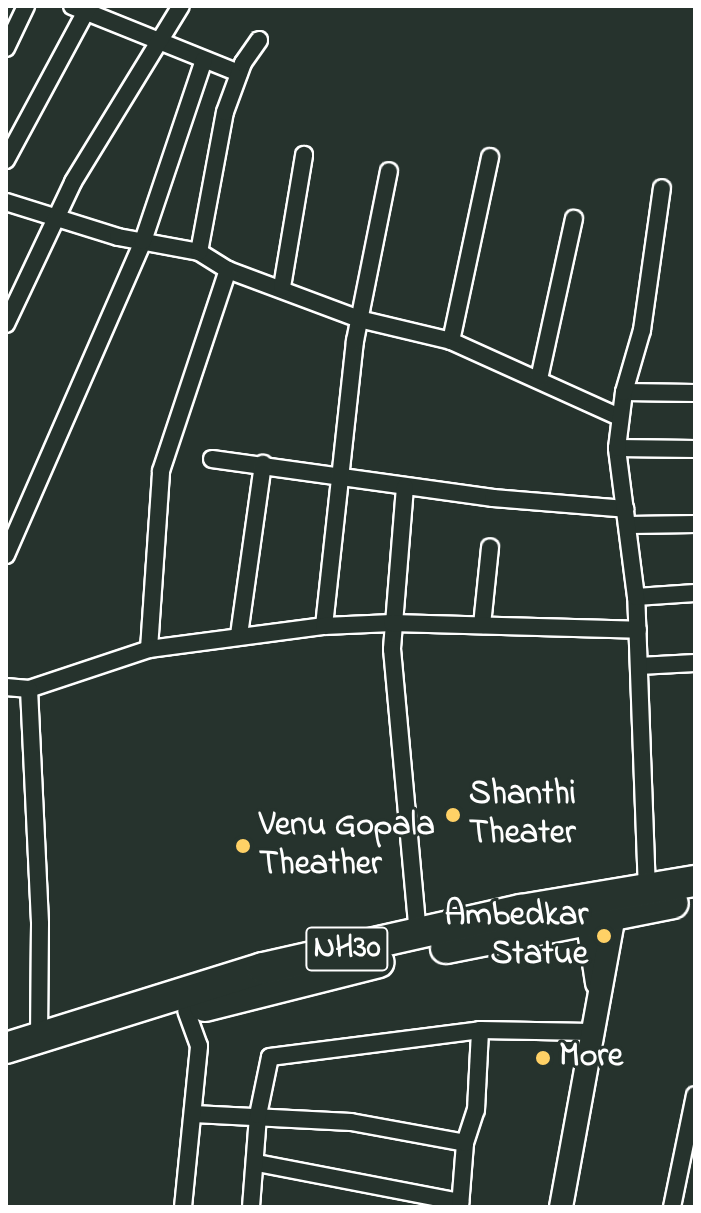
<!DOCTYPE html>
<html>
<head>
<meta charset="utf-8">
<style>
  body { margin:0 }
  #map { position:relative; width:701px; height:1213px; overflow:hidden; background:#26332d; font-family:"Indie Flower",sans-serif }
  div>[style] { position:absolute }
  .roads { filter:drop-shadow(2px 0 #fff) drop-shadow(-2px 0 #fff) drop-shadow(0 2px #fff) drop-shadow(0 -2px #fff) }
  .street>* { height:16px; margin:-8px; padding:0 8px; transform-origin:8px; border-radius:8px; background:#26332d }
  .secondary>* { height:22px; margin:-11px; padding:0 11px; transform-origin:11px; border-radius:11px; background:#26332d }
  .highway>* { height:30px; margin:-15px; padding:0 15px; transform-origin:15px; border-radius:15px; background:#26332d }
  .dots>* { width:22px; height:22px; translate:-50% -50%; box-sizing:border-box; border:4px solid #26332d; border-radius:50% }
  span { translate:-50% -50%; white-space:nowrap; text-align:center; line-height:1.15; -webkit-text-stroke:6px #26332d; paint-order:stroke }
  .shield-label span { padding:2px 6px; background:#26332d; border:2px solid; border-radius:6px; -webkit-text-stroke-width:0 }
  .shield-label { font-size:32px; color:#fff; font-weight:700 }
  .poi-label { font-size:34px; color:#fff; font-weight:700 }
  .left { translate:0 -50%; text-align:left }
  .right { translate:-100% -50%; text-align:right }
  .frame { position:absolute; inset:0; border:8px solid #fff; pointer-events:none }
</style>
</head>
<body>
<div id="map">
  <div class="roads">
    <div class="street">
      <div style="left:72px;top:6px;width:180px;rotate:21.9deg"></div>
      <div style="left:6px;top:48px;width:47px;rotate:-64.5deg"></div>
      <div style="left:6px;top:160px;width:175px;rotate:-61.7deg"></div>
      <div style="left:6px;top:202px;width:117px;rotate:17.4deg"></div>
      <div style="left:118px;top:237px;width:82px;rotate:10.5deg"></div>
      <div style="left:199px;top:252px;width:34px;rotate:32deg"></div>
      <div style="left:228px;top:270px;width:140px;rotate:20.5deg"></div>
      <div style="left:359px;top:319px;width:95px;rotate:13.4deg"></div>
      <div style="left:451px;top:341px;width:184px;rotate:24.3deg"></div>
      <div style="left:199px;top:252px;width:142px;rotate:-79.5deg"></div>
      <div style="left:225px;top:112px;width:52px;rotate:-69.8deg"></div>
      <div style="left:243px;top:63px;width:28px;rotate:-55deg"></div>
      <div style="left:282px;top:287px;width:134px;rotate:-80.5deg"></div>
      <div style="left:6px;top:324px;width:157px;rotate:-64.7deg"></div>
      <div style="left:73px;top:182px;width:206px;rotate:-58.5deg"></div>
      <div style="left:451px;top:341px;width:188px;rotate:-78deg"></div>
      <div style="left:539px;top:379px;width:164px;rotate:-77.7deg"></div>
      <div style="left:624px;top:392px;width:71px;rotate:0.8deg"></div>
      <div style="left:617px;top:448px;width:78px;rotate:0.7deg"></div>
      <div style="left:212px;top:459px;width:284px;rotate:7.9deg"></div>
      <div style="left:493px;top:498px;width:133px;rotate:4.7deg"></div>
      <div style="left:405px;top:487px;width:163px;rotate:94.6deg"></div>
      <div style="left:392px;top:649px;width:286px;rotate:84.8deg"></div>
      <div style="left:629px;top:525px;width:66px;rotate:-0.9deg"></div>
      <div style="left:6px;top:555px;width:343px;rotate:-66.4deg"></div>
      <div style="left:143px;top:241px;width:191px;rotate:-71.4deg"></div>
      <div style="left:636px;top:597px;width:59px;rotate:-3.9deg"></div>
      <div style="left:482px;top:625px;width:78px;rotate:-84.1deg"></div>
      <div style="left:324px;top:626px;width:287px;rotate:-83.8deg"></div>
      <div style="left:355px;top:341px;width:173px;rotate:-78.7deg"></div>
      <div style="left:239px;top:635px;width:173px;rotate:-82deg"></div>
      <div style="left:149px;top:649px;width:178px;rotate:-86.1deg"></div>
      <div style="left:161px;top:471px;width:212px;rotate:-71.6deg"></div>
      <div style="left:639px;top:666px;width:56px;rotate:-3.1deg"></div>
      <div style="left:6px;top:687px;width:23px;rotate:5deg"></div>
      <div style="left:29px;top:689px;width:126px;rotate:-18.4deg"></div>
      <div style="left:149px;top:649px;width:177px;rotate:-7.5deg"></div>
      <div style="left:324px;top:626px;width:68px;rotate:-2.5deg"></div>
      <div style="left:392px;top:623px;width:246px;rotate:1.6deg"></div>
      <div style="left:29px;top:689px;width:235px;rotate:87.3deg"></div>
      <div style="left:40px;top:924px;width:117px;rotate:90.5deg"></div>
      <div style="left:647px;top:891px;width:294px;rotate:-92.1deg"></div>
      <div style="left:636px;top:597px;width:150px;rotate:-97.3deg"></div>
      <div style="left:617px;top:448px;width:56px;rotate:-82.9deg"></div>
      <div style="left:624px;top:392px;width:65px;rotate:-73.8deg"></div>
      <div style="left:642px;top:330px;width:143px;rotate:-82deg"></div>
      <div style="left:194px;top:1114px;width:157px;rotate:2.9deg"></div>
      <div style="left:351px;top:1122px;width:116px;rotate:10.4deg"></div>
      <div style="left:257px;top:1163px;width:207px;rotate:10.9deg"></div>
      <div style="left:183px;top:1207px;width:162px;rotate:-84.3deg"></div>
      <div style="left:199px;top:1046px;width:37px;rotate:-110deg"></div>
      <div style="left:251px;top:1207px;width:92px;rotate:-85.6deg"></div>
      <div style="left:258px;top:1115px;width:59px;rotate:-78.3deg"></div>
      <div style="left:270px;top:1057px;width:212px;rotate:-7.3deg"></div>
      <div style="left:480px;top:1030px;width:111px;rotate:1deg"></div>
      <div style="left:460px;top:1207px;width:64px;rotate:-85.5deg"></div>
      <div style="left:465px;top:1143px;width:35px;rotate:-72deg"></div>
      <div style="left:476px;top:1110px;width:80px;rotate:-87.1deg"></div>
      <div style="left:672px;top:1207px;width:114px;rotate:-78.4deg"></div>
    </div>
    <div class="secondary">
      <div style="left:574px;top:914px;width:17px;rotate:36deg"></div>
      <div style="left:588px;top:924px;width:60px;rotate:81.3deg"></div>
      <div style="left:561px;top:1207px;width:309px;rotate:-79.7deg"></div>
    </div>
    <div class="highway">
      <div style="left:446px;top:948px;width:231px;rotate:-11.2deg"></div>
      <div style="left:205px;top:1006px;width:179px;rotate:-14.2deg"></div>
      <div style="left:6px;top:1048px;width:269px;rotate:-17.3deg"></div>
      <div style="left:263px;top:968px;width:264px;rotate:-12.7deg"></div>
      <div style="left:521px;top:910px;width:176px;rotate:-9.5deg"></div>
    </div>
  </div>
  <div class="dots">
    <div style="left:453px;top:815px;background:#ffd166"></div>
    <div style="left:243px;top:846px;background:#ffd166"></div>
    <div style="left:604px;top:936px;background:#ffd166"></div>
    <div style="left:543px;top:1058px;background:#ffd166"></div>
  </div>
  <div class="shield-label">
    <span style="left:347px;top:949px">NH30</span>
  </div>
  <div class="poi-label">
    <span class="left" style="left:469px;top:815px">Shanthi<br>Theater</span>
    <span class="left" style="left:259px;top:846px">Venu Gopala<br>Theather</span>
    <span class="right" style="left:588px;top:936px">Ambedkar<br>Statue</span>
    <span class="left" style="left:559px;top:1058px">More</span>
  </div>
  <div class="frame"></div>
</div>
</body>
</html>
